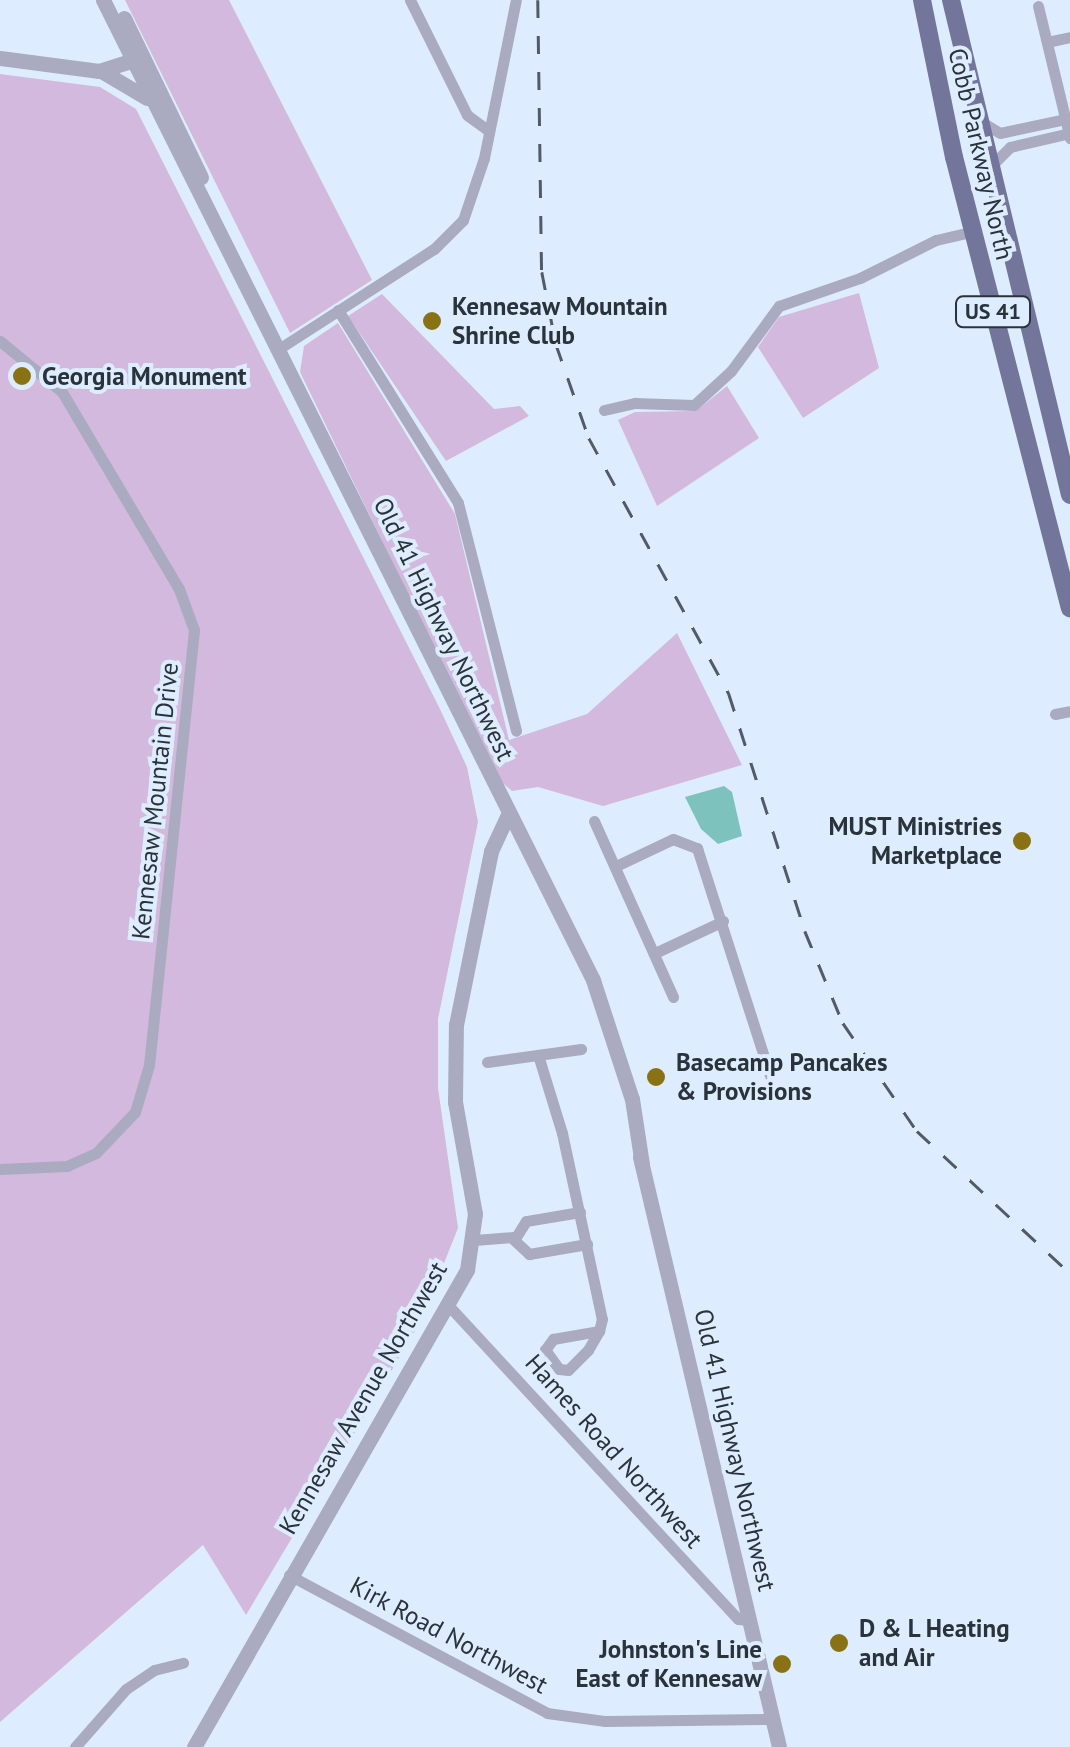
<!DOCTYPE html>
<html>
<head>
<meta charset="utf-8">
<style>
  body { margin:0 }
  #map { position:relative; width:1070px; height:1747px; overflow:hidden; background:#ddedff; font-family:"PT Sans",sans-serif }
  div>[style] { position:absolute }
  .green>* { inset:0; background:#d2b9dd }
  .water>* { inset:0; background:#7dc2bc }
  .minor>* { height:11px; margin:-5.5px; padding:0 5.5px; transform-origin:5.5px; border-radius:5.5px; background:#aaabc1 }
  .tertiary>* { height:15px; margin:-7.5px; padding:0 7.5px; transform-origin:7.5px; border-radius:7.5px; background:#aaabc1 }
  .primary>* { height:18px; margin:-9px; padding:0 9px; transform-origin:9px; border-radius:9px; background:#74759b }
  .rail>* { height:2.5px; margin-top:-1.25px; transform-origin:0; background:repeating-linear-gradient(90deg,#515a65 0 18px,transparent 0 36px) }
  .dots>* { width:28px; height:28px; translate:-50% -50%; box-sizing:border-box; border:5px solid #ddedff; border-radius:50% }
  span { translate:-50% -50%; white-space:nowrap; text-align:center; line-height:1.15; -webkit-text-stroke:8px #ddedff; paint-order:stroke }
  .shield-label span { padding:2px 8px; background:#ddedff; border:2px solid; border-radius:8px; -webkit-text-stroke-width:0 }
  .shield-label { font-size:22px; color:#2a323a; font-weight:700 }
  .street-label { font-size:25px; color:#2a323a }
  .poi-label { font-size:25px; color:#2a323a; font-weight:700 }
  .left { translate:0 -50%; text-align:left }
  .right { translate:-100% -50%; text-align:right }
</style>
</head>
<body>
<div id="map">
  <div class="green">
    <div style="clip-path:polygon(125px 0,229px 0,372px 280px,290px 333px)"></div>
    <div style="clip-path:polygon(0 74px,100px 87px,136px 109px,439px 707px,467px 767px,478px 822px,438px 1019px,438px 1088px,458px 1228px,421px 1321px,246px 1615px,203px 1545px,0 1722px)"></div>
    <div style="clip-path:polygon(859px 293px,879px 368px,803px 418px,758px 347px,779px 317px)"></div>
    <div style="clip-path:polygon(382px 294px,494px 409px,520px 406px,529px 416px,446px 461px,348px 316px)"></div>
    <div style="clip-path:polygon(338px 323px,455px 514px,509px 740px,587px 714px,677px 633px,742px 765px,603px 806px,538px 787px,512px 791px,497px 778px,300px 372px,304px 346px)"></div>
    <div style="clip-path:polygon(727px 386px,759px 438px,657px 506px,618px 420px,635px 412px,696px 411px)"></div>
  </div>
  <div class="water">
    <div style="clip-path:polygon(724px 786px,732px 792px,742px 836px,718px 844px,701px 829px,685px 797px)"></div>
  </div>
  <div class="minor">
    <div style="left:410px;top:0;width:128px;rotate:63.6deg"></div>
    <div style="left:467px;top:115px;width:27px;rotate:36deg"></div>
    <div style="left:1038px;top:6px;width:136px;rotate:76.4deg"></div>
    <div style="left:1047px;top:42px;width:24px;rotate:-12deg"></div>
    <div style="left:980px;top:121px;width:23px;rotate:31deg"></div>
    <div style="left:1000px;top:133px;width:72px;rotate:-12.1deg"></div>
    <div style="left:989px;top:168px;width:30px;rotate:-45deg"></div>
    <div style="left:1010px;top:147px;width:62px;rotate:-13.1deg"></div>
    <div style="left:338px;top:310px;width:227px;rotate:58.1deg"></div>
    <div style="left:458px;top:503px;width:235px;rotate:75.7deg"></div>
    <div style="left:0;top:341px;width:80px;rotate:39.4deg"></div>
    <div style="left:62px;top:392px;width:229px;rotate:59.3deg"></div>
    <div style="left:179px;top:589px;width:44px;rotate:69.9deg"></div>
    <div style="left:194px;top:630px;width:437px;rotate:95.9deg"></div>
    <div style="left:149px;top:1065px;width:49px;rotate:106.6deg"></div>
    <div style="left:135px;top:1112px;width:57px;rotate:133.6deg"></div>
    <div style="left:96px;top:1153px;width:32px;rotate:156deg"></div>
    <div style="left:67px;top:1166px;width:67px;rotate:177.4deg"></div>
    <div style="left:277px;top:350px;width:187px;rotate:-32.8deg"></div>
    <div style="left:434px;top:249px;width:41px;rotate:-45deg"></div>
    <div style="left:463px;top:220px;width:65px;rotate:-71.3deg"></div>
    <div style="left:484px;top:158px;width:161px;rotate:-78.6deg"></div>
    <div style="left:604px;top:410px;width:32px;rotate:-13deg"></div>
    <div style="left:635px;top:403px;width:59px;rotate:1.9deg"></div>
    <div style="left:694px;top:405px;width:50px;rotate:-42.6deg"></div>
    <div style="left:731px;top:371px;width:81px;rotate:-53.6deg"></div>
    <div style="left:779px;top:306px;width:86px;rotate:-19.1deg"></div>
    <div style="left:860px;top:278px;width:85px;rotate:-26.6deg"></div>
    <div style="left:936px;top:240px;width:37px;rotate:-13deg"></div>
    <div style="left:1055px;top:714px;width:15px;rotate:-11deg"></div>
    <div style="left:594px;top:821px;width:193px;rotate:65.8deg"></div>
    <div style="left:616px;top:866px;width:63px;rotate:-25.3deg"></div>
    <div style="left:673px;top:839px;width:26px;rotate:21deg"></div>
    <div style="left:697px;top:848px;width:239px;rotate:72.2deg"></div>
    <div style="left:657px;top:952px;width:73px;rotate:-25.2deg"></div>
    <div style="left:538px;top:1055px;width:82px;rotate:72.9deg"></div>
    <div style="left:562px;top:1133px;width:190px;rotate:77.9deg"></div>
    <div style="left:602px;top:1319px;width:12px;rotate:104deg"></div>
    <div style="left:599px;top:1331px;width:22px;rotate:120deg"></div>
    <div style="left:588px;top:1350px;width:28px;rotate:135deg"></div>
    <div style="left:568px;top:1370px;width:9px;rotate:-174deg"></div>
    <div style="left:559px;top:1369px;width:24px;rotate:-126deg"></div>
    <div style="left:545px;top:1350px;width:14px;rotate:-54deg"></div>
    <div style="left:553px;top:1339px;width:47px;rotate:-9.9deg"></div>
    <div style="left:487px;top:1062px;width:95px;rotate:-7.9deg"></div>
    <div style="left:580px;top:1212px;width:55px;rotate:170.5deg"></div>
    <div style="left:526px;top:1221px;width:22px;rotate:122deg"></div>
    <div style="left:514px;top:1240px;width:21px;rotate:43deg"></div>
    <div style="left:529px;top:1254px;width:59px;rotate:-9.8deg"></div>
    <div style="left:474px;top:1240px;width:40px;rotate:-4.3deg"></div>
    <div style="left:449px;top:1306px;width:426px;rotate:47.3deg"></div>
    <div style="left:738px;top:1619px;width:11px;rotate:5deg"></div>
    <div style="left:289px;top:1575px;width:293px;rotate:28.1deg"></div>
    <div style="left:547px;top:1713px;width:59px;rotate:7.9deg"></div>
    <div style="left:605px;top:1721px;width:167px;rotate:-0.7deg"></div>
    <div style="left:75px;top:1747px;width:77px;rotate:-48.7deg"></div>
    <div style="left:126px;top:1689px;width:34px;rotate:-34deg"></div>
    <div style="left:154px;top:1670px;width:30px;rotate:-14deg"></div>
  </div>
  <div class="tertiary">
    <div style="left:103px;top:0;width:1096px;rotate:63.43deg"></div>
    <div style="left:593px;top:980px;width:125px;rotate:71.9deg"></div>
    <div style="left:632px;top:1099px;width:66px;rotate:81.3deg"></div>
    <div style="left:124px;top:18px;width:177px;rotate:64.2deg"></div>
    <div style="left:0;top:58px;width:100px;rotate:7.5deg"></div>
    <div style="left:99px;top:71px;width:43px;rotate:-17.6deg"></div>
    <div style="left:103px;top:72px;width:51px;rotate:30.6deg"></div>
    <div style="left:640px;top:1157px;width:606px;rotate:76.74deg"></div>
    <div style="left:194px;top:1747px;width:550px;rotate:-60.22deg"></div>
    <div style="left:467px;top:1270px;width:57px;rotate:-81.9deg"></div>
    <div style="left:475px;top:1214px;width:114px;rotate:-100.1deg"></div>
    <div style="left:455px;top:1102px;width:77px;rotate:-89.3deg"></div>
    <div style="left:456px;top:1025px;width:177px;rotate:-78.6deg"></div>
    <div style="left:491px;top:851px;width:38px;rotate:-65deg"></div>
  </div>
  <div class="primary">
    <div style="left:922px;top:0;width:160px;rotate:78.5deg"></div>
    <div style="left:954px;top:157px;width:466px;rotate:75.6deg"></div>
    <div style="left:951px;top:0;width:509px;rotate:76.48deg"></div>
  </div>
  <div class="rail">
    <div style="left:538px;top:0;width:272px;rotate:89.2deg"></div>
    <div style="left:542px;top:272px;width:73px;rotate:79deg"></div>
    <div style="left:556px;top:344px;width:100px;rotate:70.7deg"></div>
    <div style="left:589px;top:438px;width:292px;rotate:61.3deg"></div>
    <div style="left:729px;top:694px;width:249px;rotate:72.2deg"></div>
    <div style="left:805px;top:931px;width:100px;rotate:67.6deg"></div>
    <div style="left:843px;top:1023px;width:131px;rotate:55.6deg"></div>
    <div style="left:917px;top:1131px;width:209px;rotate:42.9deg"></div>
  </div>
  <div class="dots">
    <div style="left:432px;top:321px;background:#897214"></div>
    <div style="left:22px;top:376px;background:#897214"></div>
    <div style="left:1022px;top:841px;background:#897214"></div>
    <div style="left:656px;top:1077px;background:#897214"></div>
    <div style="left:839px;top:1643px;background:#897214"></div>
    <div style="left:782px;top:1664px;background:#897214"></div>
  </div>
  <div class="shield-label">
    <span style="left:993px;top:312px">US 41</span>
  </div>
  <div class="street-label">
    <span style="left:981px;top:154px;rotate:77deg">Cobb Parkway North</span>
    <span style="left:444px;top:629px;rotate:64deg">Old 41 Highway Northwest</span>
    <span style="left:155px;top:801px;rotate:-84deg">Kennesaw Mountain Drive</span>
    <span style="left:363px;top:1398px;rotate:-60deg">Kennesaw Avenue Northwest</span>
    <span style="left:735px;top:1450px;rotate:77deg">Old 41 Highway Northwest</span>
    <span style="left:614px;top:1451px;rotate:48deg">Hames Road Northwest</span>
    <span style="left:449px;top:1635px;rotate:28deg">Kirk Road Northwest</span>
  </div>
  <div class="poi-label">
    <span class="left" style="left:452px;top:321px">Kennesaw Mountain<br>Shrine Club</span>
    <span class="left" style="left:42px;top:376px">Georgia Monument</span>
    <span class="right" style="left:1002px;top:841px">MUST Ministries<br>Marketplace</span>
    <span class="left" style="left:676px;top:1077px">Basecamp Pancakes<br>&amp; Provisions</span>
    <span class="left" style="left:859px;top:1643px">D &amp; L Heating<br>and Air</span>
    <span class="right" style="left:762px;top:1664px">Johnston's Line<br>East of Kennesaw</span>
  </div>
</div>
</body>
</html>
